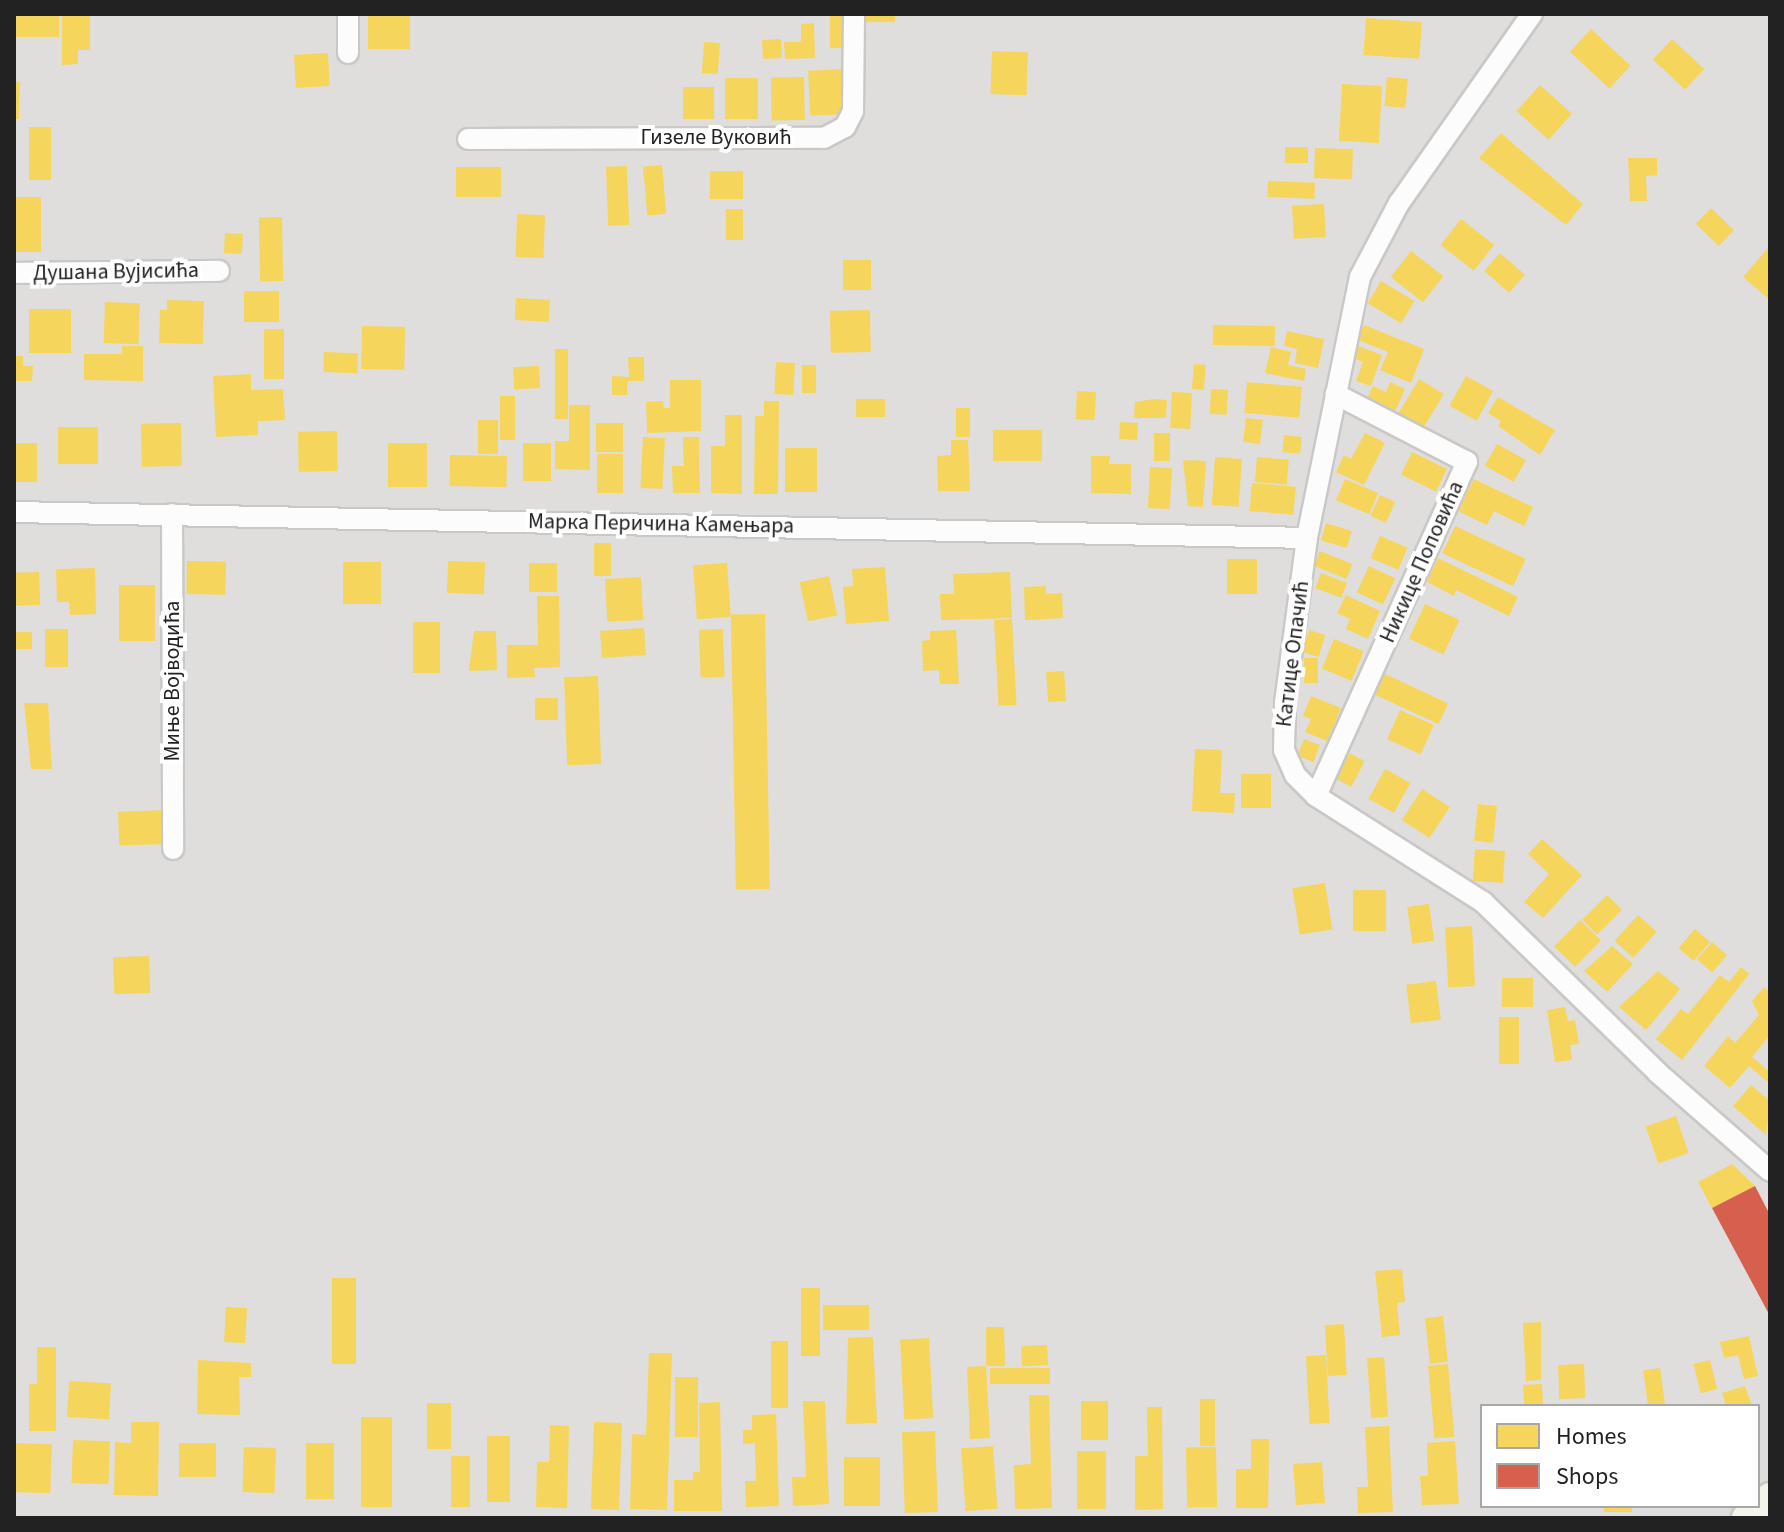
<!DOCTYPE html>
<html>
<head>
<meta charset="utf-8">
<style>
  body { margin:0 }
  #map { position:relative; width:1784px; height:1532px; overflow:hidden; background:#f0eeeb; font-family:"Source Sans 3",sans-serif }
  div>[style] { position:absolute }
  .residential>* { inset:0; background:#dfdedc }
  .homes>* { inset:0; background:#f6d55c; transform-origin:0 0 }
  .shops>* { inset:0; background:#d6604d }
  .roads { filter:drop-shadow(2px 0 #c9c8c7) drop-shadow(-2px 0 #c9c8c7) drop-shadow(0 2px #c9c8c7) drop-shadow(0 -2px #c9c8c7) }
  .minor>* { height:20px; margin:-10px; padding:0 10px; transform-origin:10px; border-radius:10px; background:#fdfcfc }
  .secondary>* { height:28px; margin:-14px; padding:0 14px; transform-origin:14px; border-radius:14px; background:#f4f4ed }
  span { translate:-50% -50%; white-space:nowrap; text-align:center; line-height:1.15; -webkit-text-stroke:8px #fff; paint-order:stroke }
  .street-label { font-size:22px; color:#222 }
  .frame { position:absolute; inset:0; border:16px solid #222; pointer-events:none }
  .legend { position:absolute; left:1480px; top:1404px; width:280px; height:104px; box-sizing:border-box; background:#fff; border:2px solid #a7a7a7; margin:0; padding:10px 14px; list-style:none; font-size:24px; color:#222 }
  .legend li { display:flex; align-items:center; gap:16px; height:40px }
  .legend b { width:40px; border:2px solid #a7a7a7 }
</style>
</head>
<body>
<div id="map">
  <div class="residential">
    <div style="clip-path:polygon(evenodd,14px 14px,1770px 14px,1770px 1518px,14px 1518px,14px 14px,1482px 1406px,1758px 1406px,1758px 1506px,1482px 1506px,1482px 1406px)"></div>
  </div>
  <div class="homes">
    <div style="left:14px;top:14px;width:45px;height:23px"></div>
    <div style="clip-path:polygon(62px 14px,90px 14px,90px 50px,78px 50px,78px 64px,62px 65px)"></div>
    <div style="left:368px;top:14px;width:42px;height:35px"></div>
    <div style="left:830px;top:14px;width:15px;height:34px"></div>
    <div style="left:863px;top:14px;width:32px;height:8px"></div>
    <div style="left:1366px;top:18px;width:56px;height:37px;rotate:4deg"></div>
    <div style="clip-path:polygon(814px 23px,815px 58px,785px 59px,784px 42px,801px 42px,801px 24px)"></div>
    <div style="left:1591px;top:29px;width:54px;height:31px;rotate:43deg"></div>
    <div style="left:781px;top:39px;width:19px;height:19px;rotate:87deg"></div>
    <div style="left:1672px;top:39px;width:44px;height:28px;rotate:43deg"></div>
    <div style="left:704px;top:42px;width:16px;height:31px;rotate:4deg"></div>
    <div style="left:992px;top:51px;width:36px;height:43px;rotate:2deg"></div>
    <div style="left:328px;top:53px;width:33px;height:34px;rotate:87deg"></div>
    <div style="left:843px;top:69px;width:45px;height:35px;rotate:87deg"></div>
    <div style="left:804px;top:77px;width:43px;height:33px;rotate:89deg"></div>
    <div style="left:1387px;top:77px;width:21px;height:29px;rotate:5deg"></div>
    <div style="left:725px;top:78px;width:33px;height:41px"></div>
    <div style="clip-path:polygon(14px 81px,20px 82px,19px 119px,14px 119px)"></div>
    <div style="left:1342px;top:84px;width:40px;height:57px;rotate:3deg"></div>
    <div style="left:1540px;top:85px;width:43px;height:35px;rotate:42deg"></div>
    <div style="left:683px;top:87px;width:31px;height:32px"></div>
    <div style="left:29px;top:127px;width:22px;height:53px"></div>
    <div style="clip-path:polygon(1501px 133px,1583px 204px,1566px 225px,1479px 158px)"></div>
    <div style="left:1285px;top:147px;width:23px;height:16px"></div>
    <div style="left:1315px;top:148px;width:38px;height:30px;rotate:2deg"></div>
    <div style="clip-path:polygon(1628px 158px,1657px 158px,1657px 175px,1646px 176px,1647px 201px,1630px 201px)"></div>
    <div style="left:662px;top:165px;width:49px;height:19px;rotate:85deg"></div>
    <div style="left:627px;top:166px;width:59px;height:21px;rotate:88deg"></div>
    <div style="left:456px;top:167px;width:45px;height:30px"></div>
    <div style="left:710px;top:171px;width:33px;height:28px"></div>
    <div style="left:1268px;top:181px;width:47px;height:16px;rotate:2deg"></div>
    <div style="left:14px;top:197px;width:27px;height:55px"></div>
    <div style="left:1324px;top:204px;width:33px;height:32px;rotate:87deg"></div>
    <div style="left:1711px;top:208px;width:32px;height:22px;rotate:44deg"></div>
    <div style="left:726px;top:209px;width:17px;height:31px"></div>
    <div style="left:517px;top:214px;width:28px;height:43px;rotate:2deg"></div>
    <div style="left:282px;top:217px;width:64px;height:23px;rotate:89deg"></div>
    <div style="left:1461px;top:219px;width:42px;height:33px;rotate:38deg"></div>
    <div style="left:225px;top:233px;width:18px;height:20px;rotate:3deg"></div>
    <div style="clip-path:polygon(1768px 248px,1770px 249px,1770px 300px,1743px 277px)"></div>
    <div style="left:1411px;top:251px;width:41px;height:33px;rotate:38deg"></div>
    <div style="left:1500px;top:253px;width:33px;height:24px;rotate:41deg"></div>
    <div style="left:843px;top:260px;width:28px;height:30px"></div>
    <div style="left:1381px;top:281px;width:39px;height:26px;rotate:31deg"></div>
    <div style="left:244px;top:291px;width:35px;height:31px"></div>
    <div style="left:516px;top:298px;width:34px;height:22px;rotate:3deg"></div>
    <div style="clip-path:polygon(167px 300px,204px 301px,203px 344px,159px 343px,160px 310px,167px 310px)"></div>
    <div style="left:105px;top:302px;width:35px;height:41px;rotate:2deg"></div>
    <div style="left:29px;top:309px;width:42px;height:44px"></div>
    <div style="left:870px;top:310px;width:42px;height:40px;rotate:89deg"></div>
    <div style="left:1213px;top:325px;width:62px;height:20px;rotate:1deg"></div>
    <div style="clip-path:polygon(1364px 325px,1424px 349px,1411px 383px,1380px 370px,1388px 352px,1358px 340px)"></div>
    <div style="left:362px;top:326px;width:43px;height:43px;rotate:1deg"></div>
    <div style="left:264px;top:329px;width:20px;height:50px"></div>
    <div style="clip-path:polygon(1287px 331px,1324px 339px,1318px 368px,1295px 363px,1297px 349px,1284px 346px)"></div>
    <div style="clip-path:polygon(122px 346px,143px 346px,143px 381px,84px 380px,84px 354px,122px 354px)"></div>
    <div style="clip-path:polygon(1358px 346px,1382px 355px,1371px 386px,1356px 381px,1363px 362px,1353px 358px)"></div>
    <div style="clip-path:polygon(1271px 347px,1291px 352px,1288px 365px,1306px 369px,1304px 381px,1265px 373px)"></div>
    <div style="left:555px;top:349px;width:13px;height:70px"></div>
    <div style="left:324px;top:352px;width:34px;height:20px;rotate:2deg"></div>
    <div style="clip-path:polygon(14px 356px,23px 356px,23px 366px,33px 366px,32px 381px,14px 381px)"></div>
    <div style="clip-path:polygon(628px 357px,644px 357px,644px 381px,628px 381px,627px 395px,612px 395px,612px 376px,629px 377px)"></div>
    <div style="left:776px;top:362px;width:19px;height:32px;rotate:3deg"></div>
    <div style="left:1194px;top:364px;width:12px;height:25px;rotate:5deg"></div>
    <div style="left:802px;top:365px;width:14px;height:28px"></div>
    <div style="left:539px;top:366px;width:22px;height:26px;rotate:87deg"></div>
    <div style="clip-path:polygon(251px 374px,251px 390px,283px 389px,285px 420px,258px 421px,258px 435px,216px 437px,213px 376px)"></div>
    <div style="left:1466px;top:376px;width:31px;height:34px;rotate:29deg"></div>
    <div style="left:1419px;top:379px;width:29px;height:41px;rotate:31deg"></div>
    <div style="clip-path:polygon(670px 380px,701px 380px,701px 431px,647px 433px,646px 402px,663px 401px,664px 408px,670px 408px)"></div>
    <div style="left:1247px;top:382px;width:55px;height:31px;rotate:5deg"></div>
    <div style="clip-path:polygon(1390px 382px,1405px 389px,1395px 412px,1367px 399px,1373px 386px,1386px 392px)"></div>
    <div style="left:1211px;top:389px;width:17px;height:25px;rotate:3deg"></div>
    <div style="left:1077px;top:391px;width:19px;height:28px;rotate:3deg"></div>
    <div style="left:1172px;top:392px;width:20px;height:36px;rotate:3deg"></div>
    <div style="left:500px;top:396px;width:15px;height:44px"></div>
    <div style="clip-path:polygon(1498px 397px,1555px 430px,1540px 455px,1498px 426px,1501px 421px,1488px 413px)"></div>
    <div style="left:856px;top:399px;width:29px;height:18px"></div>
    <div style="clip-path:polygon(1154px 399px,1167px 400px,1166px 418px,1134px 418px,1135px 402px)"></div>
    <div style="clip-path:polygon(764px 401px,779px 401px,778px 494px,754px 494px,755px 416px,764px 416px)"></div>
    <div style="clip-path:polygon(569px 405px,590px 405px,590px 470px,555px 469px,555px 441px,569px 441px)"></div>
    <div style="left:956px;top:408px;width:14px;height:29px"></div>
    <div style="clip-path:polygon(725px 415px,742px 415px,742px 494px,711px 493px,711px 446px,725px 446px)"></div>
    <div style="left:1246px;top:418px;width:17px;height:24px;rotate:7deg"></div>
    <div style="left:478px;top:420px;width:20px;height:34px"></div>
    <div style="left:1120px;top:422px;width:18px;height:17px;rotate:3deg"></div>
    <div style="left:181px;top:423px;width:43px;height:40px;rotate:89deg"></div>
    <div style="left:596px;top:423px;width:27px;height:29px"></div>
    <div style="left:58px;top:427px;width:40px;height:37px"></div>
    <div style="left:1042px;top:430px;width:31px;height:49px;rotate:90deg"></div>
    <div style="left:337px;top:431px;width:40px;height:39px;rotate:89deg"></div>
    <div style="left:1154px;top:433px;width:16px;height:28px"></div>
    <div style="clip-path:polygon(1365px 433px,1385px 443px,1364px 485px,1336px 472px,1344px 455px,1351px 459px)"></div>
    <div style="left:1284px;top:435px;width:18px;height:17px;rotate:6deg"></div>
    <div style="left:643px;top:437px;width:22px;height:51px;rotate:3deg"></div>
    <div style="clip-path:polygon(683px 437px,699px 437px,700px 493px,673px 493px,672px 466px,684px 466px)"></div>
    <div style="clip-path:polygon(951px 440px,968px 440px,970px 491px,938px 491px,937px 456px,951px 455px)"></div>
    <div style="left:14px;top:443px;width:23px;height:39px"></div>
    <div style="left:388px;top:443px;width:39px;height:44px"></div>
    <div style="left:523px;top:443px;width:28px;height:38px"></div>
    <div style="left:1497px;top:444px;width:33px;height:25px;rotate:29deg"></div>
    <div style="left:785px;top:448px;width:32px;height:44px"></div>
    <div style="left:1412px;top:452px;width:39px;height:25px;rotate:26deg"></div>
    <div style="left:597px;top:454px;width:26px;height:39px"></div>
    <div style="left:450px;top:455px;width:57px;height:31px;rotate:1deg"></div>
    <div style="clip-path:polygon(1091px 456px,1110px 456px,1109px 464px,1131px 464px,1131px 494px,1091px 493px)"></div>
    <div style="left:1215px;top:457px;width:27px;height:48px;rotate:4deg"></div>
    <div style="left:1257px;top:457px;width:32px;height:25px;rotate:5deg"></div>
    <div style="clip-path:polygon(1183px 460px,1206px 461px,1203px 507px,1188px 506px)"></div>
    <div style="left:1150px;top:467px;width:22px;height:41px;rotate:3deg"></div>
    <div style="left:1345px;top:479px;width:36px;height:23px;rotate:23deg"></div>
    <div style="clip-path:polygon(1474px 479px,1533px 507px,1524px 526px,1494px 511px,1487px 525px,1458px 511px)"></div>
    <div style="left:1252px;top:483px;width:44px;height:28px;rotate:5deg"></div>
    <div style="left:1380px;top:495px;width:17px;height:23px;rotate:25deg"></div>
    <div style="left:1326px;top:523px;width:27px;height:18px;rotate:17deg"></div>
    <div style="left:1455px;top:526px;width:78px;height:30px;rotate:25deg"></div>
    <div style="left:1380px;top:536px;width:30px;height:24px;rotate:23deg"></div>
    <div style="left:594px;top:543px;width:17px;height:33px"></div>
    <div style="left:1320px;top:551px;width:35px;height:16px;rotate:22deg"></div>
    <div style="clip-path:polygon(1438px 558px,1518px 597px,1509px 616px,1456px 590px,1454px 596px,1427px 582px)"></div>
    <div style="left:1257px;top:559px;width:35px;height:30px;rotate:90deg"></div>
    <div style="left:187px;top:561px;width:39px;height:33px;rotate:1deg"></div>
    <div style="left:448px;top:561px;width:37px;height:32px;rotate:2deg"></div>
    <div style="left:343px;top:562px;width:38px;height:42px"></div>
    <div style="left:529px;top:563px;width:28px;height:29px"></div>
    <div style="left:727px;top:563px;width:54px;height:34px;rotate:86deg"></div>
    <div style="left:1369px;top:566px;width:29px;height:29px;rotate:25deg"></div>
    <div style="clip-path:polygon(885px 567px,889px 621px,846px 624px,843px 587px,853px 586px,852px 569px)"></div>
    <div style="clip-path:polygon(95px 568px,96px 614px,70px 615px,69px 602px,57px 602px,56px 569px)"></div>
    <div style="left:39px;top:572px;width:33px;height:25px;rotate:88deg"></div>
    <div style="clip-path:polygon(1010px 572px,1012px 618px,941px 620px,940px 594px,954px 594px,953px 574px)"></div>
    <div style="left:1321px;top:573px;width:28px;height:16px;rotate:21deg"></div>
    <div style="left:829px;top:576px;width:40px;height:30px;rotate:78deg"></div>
    <div style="left:641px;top:577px;width:43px;height:36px;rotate:87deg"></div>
    <div style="left:119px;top:585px;width:36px;height:56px"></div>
    <div style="clip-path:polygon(1046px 586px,1046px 594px,1062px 593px,1063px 618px,1025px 620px,1024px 587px)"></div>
    <div style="clip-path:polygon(1346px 595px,1380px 611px,1368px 639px,1346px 629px,1350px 619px,1337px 613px)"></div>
    <div style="clip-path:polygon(537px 596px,559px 596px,560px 667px,534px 668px,535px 677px,507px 678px,507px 645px,538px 645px)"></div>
    <div style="left:1425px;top:604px;width:38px;height:38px;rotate:25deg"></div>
    <div style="left:765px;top:614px;width:275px;height:34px;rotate:89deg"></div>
    <div style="left:1012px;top:619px;width:86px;height:18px;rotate:87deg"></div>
    <div style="left:413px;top:622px;width:27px;height:51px"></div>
    <div style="left:644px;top:628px;width:27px;height:44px;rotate:86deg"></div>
    <div style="left:45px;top:629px;width:23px;height:38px"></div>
    <div style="left:723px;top:629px;width:48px;height:24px;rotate:88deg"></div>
    <div style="clip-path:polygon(956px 630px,959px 684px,940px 684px,939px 670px,923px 671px,922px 641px,930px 640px,930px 631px)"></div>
    <div style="left:1309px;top:630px;width:17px;height:23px;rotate:17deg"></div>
    <div style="clip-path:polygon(474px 631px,496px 631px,497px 670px,469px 671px)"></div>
    <div style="left:14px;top:632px;width:18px;height:17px"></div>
    <div style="left:1334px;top:639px;width:32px;height:32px;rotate:22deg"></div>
    <div style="left:1304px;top:658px;width:14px;height:25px"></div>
    <div style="left:1064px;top:671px;width:30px;height:18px;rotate:86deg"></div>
    <div style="left:1383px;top:673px;width:72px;height:23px;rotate:25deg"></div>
    <div style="left:598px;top:676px;width:88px;height:34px;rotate:88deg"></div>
    <div style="clip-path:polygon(1311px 696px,1341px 708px,1327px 741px,1305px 732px,1311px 719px,1303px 716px)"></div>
    <div style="left:535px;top:698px;width:23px;height:22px"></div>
    <div style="clip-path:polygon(24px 703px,48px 703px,52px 769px,31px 769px)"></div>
    <div style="left:1400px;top:710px;width:37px;height:32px;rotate:24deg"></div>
    <div style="left:1304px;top:739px;width:17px;height:18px;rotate:21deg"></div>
    <div style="clip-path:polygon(1195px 749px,1222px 750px,1220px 793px,1235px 793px,1234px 813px,1192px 811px)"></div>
    <div style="left:1345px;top:751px;width:22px;height:29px;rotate:27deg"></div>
    <div style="left:1385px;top:769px;width:29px;height:34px;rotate:29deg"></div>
    <div style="left:1271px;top:774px;width:34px;height:30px;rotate:90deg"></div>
    <div style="left:1422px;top:789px;width:33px;height:37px;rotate:33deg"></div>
    <div style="left:1478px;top:804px;width:19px;height:37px;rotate:6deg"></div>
    <div style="left:165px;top:810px;width:34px;height:47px;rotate:88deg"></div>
    <div style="clip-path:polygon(1542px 839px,1582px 875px,1543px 918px,1524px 902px,1549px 874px,1528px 854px)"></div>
    <div style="left:1475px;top:849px;width:30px;height:32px;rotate:4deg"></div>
    <div style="left:1325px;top:883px;width:47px;height:33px;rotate:81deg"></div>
    <div style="left:1353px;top:890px;width:33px;height:41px"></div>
    <div style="left:1607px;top:895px;width:21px;height:35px;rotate:45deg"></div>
    <div style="left:1429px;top:904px;width:37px;height:22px;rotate:82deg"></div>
    <div style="left:1638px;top:915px;width:25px;height:35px;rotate:42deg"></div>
    <div style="left:1580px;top:920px;width:29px;height:37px;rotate:44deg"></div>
    <div style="left:1472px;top:926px;width:60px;height:27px;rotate:87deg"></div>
    <div style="left:1695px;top:929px;width:20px;height:25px;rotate:41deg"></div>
    <div style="left:1712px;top:942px;width:20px;height:23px;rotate:41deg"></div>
    <div style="clip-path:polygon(1612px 946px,1633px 964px,1607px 992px,1584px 971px)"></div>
    <div style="left:149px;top:956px;width:37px;height:36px;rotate:88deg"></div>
    <div style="clip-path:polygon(1741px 967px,1749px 974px,1682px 1060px,1656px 1039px,1681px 1009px,1688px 1014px,1720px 975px,1729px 982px)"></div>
    <div style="clip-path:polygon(1658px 971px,1680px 989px,1646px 1030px,1619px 1007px)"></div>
    <div style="left:1502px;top:978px;width:31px;height:29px"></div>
    <div style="left:1436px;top:981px;width:39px;height:30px;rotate:83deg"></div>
    <div style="clip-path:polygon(1764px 987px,1770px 992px,1770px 1035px,1752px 1057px,1770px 1072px,1770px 1084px,1749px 1066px,1730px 1088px,1704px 1066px,1728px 1036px,1735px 1043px,1759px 1015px,1752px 1001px)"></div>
    <div style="clip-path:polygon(1565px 1007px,1568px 1021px,1575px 1020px,1579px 1044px,1570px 1045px,1572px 1060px,1555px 1062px,1547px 1010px)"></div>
    <div style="left:1499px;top:1017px;width:20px;height:47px"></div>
    <div style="clip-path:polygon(1751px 1085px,1770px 1101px,1766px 1135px,1733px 1106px)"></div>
    <div style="left:1676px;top:1116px;width:39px;height:32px;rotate:71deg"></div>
    <div style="clip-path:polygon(1732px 1164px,1755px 1186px,1712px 1208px,1698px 1182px)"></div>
    <div style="clip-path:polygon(1402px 1269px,1405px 1302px,1397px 1303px,1400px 1335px,1382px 1337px,1375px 1271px)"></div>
    <div style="left:332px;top:1278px;width:24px;height:86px"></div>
    <div style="left:801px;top:1288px;width:19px;height:68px"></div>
    <div style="left:823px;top:1305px;width:46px;height:25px"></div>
    <div style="left:226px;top:1307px;width:21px;height:35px;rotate:3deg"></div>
    <div style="left:1443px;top:1316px;width:46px;height:18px;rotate:84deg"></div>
    <div style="clip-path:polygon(1541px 1322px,1541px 1380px,1526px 1381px,1523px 1323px)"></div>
    <div style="left:1344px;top:1324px;width:51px;height:19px;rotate:87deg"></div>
    <div style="clip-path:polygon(986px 1327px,1004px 1327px,1005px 1366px,986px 1366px,990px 1438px,970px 1439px,967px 1367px,986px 1366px)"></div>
    <div style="clip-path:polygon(1749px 1336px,1758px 1376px,1744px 1379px,1738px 1355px,1724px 1358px,1720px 1342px)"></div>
    <div style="clip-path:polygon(873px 1337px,877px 1423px,846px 1424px,848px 1338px)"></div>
    <div style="left:929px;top:1338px;width:80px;height:29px;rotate:87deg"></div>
    <div style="left:771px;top:1341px;width:17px;height:67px"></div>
    <div style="left:1047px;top:1345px;width:20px;height:26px;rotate:87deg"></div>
    <div style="clip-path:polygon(37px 1347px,56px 1347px,56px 1431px,29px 1431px,29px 1384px,37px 1384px)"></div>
    <div style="clip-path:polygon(649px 1353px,672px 1353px,667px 1510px,630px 1509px,632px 1434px,646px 1435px)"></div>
    <div style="left:1326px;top:1355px;width:68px;height:20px;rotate:87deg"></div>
    <div style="left:1384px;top:1357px;width:60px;height:17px;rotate:86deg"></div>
    <div style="clip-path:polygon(198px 1360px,251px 1363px,251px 1377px,239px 1377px,240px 1415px,197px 1414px)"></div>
    <div style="left:1710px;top:1360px;width:30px;height:17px;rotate:76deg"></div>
    <div style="left:1448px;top:1364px;width:73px;height:20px;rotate:85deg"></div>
    <div style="left:1584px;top:1364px;width:34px;height:26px;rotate:88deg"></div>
    <div style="left:1050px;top:1368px;width:16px;height:60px;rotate:90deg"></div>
    <div style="left:1660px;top:1368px;width:36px;height:17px;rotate:82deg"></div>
    <div style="left:675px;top:1377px;width:23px;height:60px"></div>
    <div style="left:69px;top:1381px;width:42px;height:36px;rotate:3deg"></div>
    <div style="left:1542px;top:1384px;width:22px;height:19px;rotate:87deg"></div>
    <div style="clip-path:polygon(1745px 1386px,1752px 1406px,1726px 1406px,1722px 1393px)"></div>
    <div style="clip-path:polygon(1029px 1395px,1049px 1395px,1052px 1508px,1015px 1509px,1014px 1465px,1031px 1464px)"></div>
    <div style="left:1200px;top:1399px;width:15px;height:47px"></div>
    <div style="clip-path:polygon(803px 1401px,825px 1401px,829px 1504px,793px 1506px,792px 1477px,806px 1477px)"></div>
    <div style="left:1081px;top:1401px;width:27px;height:39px"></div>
    <div style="clip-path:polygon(720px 1402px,722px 1511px,674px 1511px,674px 1480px,693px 1480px,693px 1472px,700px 1472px,699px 1403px)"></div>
    <div style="left:427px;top:1403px;width:24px;height:46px"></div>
    <div style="clip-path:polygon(1147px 1407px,1162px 1407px,1163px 1509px,1135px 1510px,1135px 1456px,1148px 1456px)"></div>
    <div style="clip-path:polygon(776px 1414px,779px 1506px,746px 1507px,745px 1481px,756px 1481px,755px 1443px,743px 1444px,743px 1430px,752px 1430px,752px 1415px)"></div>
    <div style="left:361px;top:1417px;width:31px;height:90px"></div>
    <div style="clip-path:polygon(131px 1422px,159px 1422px,158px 1496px,114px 1495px,115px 1442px,131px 1443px)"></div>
    <div style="left:594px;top:1422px;width:28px;height:87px;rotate:2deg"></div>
    <div style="clip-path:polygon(550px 1425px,569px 1426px,567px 1508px,536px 1507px,537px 1462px,549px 1462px)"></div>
    <div style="clip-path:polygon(1389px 1426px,1393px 1512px,1358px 1513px,1357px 1487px,1368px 1487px,1365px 1427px)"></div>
    <div style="left:935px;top:1431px;width:81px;height:33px;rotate:88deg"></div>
    <div style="left:487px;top:1436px;width:23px;height:66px"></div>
    <div style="clip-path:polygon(1251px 1439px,1269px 1439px,1268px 1508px,1236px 1508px,1236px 1469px,1251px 1469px)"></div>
    <div style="left:73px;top:1440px;width:37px;height:43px;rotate:2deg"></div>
    <div style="clip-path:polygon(1455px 1441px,1459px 1504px,1422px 1505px,1420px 1476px,1428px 1476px,1427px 1443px)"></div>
    <div style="left:14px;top:1443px;width:38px;height:49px;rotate:2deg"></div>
    <div style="left:179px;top:1443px;width:37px;height:34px"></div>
    <div style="left:306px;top:1443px;width:28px;height:56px"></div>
    <div style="left:993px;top:1446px;width:63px;height:32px;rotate:86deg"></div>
    <div style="left:244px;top:1447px;width:32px;height:45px;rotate:2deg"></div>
    <div style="left:1216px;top:1447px;width:60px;height:30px;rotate:89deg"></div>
    <div style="left:1077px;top:1451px;width:29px;height:58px"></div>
    <div style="left:451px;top:1456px;width:19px;height:51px"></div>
    <div style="left:844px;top:1457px;width:36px;height:49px"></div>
    <div style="left:1322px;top:1462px;width:41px;height:29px;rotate:86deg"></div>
    <div style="left:1604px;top:1506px;width:28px;height:6px"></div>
  </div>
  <div class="shops">
    <div style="clip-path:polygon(1755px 1186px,1770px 1215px,1770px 1316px,1712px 1208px)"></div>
  </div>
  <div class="roads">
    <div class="minor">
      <div style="left:1532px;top:14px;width:231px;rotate:125.1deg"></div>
      <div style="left:1399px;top:203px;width:84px;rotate:117.8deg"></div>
      <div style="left:1360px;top:277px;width:266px;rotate:101.5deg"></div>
      <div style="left:1307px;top:538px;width:165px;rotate:97.6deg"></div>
      <div style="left:1285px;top:702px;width:48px;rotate:91.2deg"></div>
      <div style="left:1284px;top:750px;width:27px;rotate:66deg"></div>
      <div style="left:1295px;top:775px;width:30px;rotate:45deg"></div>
      <div style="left:1316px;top:796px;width:198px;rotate:32.4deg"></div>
      <div style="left:1483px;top:902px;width:243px;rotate:44.3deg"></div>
      <div style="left:1657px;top:1072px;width:150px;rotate:41.2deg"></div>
      <div style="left:348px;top:53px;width:39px;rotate:-90deg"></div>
      <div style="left:468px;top:139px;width:356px;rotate:-0.2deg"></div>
      <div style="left:824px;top:138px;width:24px;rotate:-28deg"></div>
      <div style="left:845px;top:127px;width:18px;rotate:-63deg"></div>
      <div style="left:853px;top:111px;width:97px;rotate:-89.4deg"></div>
      <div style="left:14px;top:273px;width:205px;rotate:-0.6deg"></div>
      <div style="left:14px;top:512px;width:1293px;rotate:1.15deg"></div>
      <div style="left:172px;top:514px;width:335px;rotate:89.8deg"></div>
      <div style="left:1316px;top:796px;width:367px;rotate:-65.7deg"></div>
      <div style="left:1467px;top:462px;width:148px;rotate:-152.7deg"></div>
    </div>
    <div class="secondary">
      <div style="left:1746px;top:1518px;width:32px;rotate:-41deg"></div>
    </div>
  </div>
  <div class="street-label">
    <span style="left:716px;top:138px">Гизеле Вуковић</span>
    <span style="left:116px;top:272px;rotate:-1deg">Душана Вујисића</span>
    <span style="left:661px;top:524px;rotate:1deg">Марка Перичина Камењара</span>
    <span style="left:1422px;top:562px;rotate:-66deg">Никице Поповића</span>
    <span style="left:1293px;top:654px;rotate:-83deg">Катице Опачић</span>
    <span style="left:173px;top:681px;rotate:-90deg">Миње Војводића</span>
  </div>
  <div class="frame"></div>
  <ul class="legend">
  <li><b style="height:22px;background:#f6d55c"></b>Homes</li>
  <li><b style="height:22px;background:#d6604d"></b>Shops</li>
  </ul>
</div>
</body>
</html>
